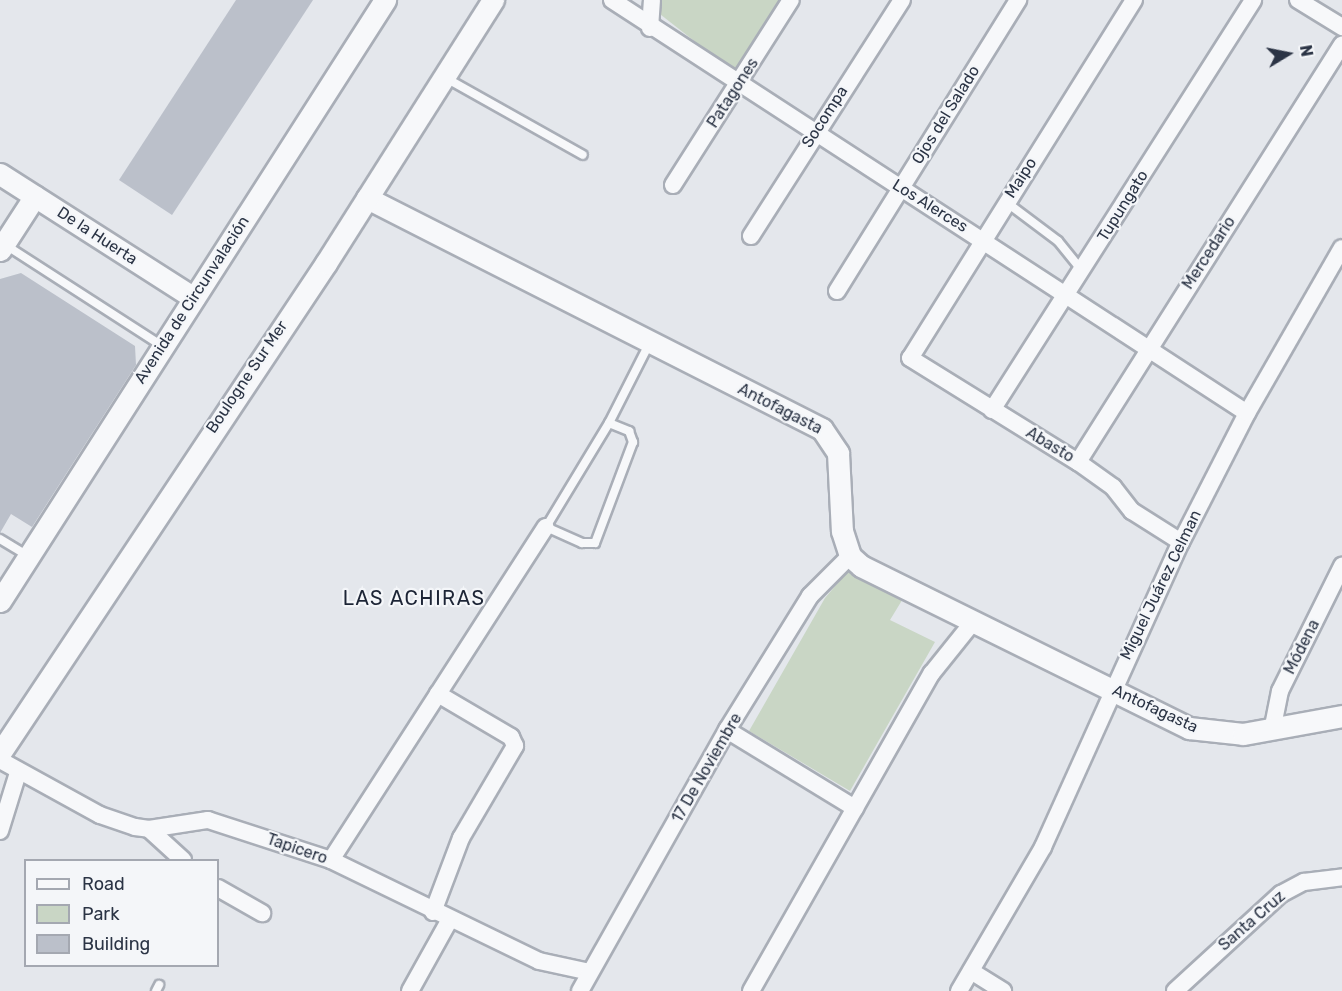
<!DOCTYPE html>
<html>
<head>
<meta charset="utf-8">
<style>
  body { margin:0 }
  #map { position:relative; width:1342px; height:991px; overflow:hidden; background:#e4e7ec; font-family:Rubik,sans-serif }
  div>[style] { position:absolute }
  .green>* { inset:0; background:#c9d6c5 }
  .building>* { inset:0; background:#bbc0ca }
  .roads { filter:drop-shadow(2px 0 #a9aeb7) drop-shadow(-2px 0 #a9aeb7) drop-shadow(0 2px #a9aeb7) drop-shadow(0 -2px #a9aeb7) }
  .service>* { height:8px; margin:-4px; padding:0 4px; transform-origin:4px; border-radius:4px; background:#f7f8fa }
  .minor>* { height:16px; margin:-8px; padding:0 8px; transform-origin:8px; border-radius:8px; background:#f7f8fa }
  .tertiary>* { height:21px; margin:-10.5px; padding:0 10.5px; transform-origin:10.5px; border-radius:10.5px; background:#f7f8fa }
  span { translate:-50% -50%; white-space:nowrap; text-align:center; line-height:1.15; -webkit-text-stroke:4.5px #f4f6f9; paint-order:stroke }
  .street-label { font-size:16px; color:#2b3445 }
  .quarter-label { font-size:20px; color:#1d2536; letter-spacing:1.5px }
  .legend { position:absolute; left:24px; top:859px; width:195px; height:108px; box-sizing:border-box; background:#f4f6f9; border:2px solid #a4a8b1; margin:0; padding:8px 10px; list-style:none; font-size:18px; color:#2b3445 }
  .legend li { display:flex; align-items:center; gap:12px; height:30px }
  .legend b { width:30px; border:2px solid #a4a8b1 }
  .north { position:absolute; left:1258px; top:24px; width:60px; height:60px; -webkit-text-stroke:4px #f4f6f9; paint-order:stroke; rotate:80deg; font-size:16px; font-weight:700; line-height:24px; text-align:center; color:#2b3445 }
  .north::after { content:''; display:block; margin:auto; width:21px; height:27px; background:#2b3445; clip-path:polygon(50% 0,100% 100%,50% 72%,0 100%) }
</style>
</head>
<body>
<div id="map">
  <div class="green">
    <div style="clip-path:polygon(642px 0,781px 0,735px 73px)"></div>
    <div style="clip-path:polygon(848px 571px,904px 597px,890px 620px,935px 642px,850px 791px,749px 731px,825px 598px)"></div>
  </div>
  <div class="building">
    <div style="clip-path:polygon(236px 0,313px 0,172px 215px,119px 180px)"></div>
    <div style="clip-path:polygon(21px 273px,135px 346px,136px 365px,32px 527px,11px 514px,0 533px,0 279px)"></div>
  </div>
  <div class="roads">
    <div class="service">
      <div style="left:444px;top:77px;width:159px;rotate:29.3deg"></div>
      <div style="left:1006px;top:202px;width:65px;rotate:36.9deg"></div>
      <div style="left:1058px;top:241px;width:38px;rotate:51deg"></div>
      <div style="left:4px;top:244px;width:188px;rotate:32.8deg"></div>
      <div style="left:609px;top:423px;width:22px;rotate:22deg"></div>
      <div style="left:629px;top:431px;width:12px;rotate:70deg"></div>
      <div style="left:633px;top:442px;width:108px;rotate:110.6deg"></div>
      <div style="left:595px;top:543px;width:13px;rotate:180deg"></div>
      <div style="left:582px;top:543px;width:39px;rotate:-156deg"></div>
      <div style="left:546px;top:527px;width:122px;rotate:-58.8deg"></div>
      <div style="left:609px;top:423px;width:89px;rotate:-63.1deg"></div>
      <div style="left:0;top:539px;width:33px;rotate:31deg"></div>
      <div style="left:156px;top:991px;width:7px;rotate:-63deg"></div>
    </div>
    <div class="minor">
      <div style="left:612px;top:0;width:757px;rotate:33.04deg"></div>
      <div style="left:1134px;top:0;width:422px;rotate:122deg"></div>
      <div style="left:910px;top:358px;width:198px;rotate:31.8deg"></div>
      <div style="left:1078px;top:462px;width:43px;rotate:35.5deg"></div>
      <div style="left:1113px;top:487px;width:31px;rotate:52deg"></div>
      <div style="left:1132px;top:511px;width:58px;rotate:32.3deg"></div>
      <div style="left:1298px;top:0;width:52px;rotate:31.5deg"></div>
      <div style="left:650px;top:28px;width:28px;rotate:-86deg"></div>
      <div style="left:673px;top:185px;width:219px;rotate:-57.5deg"></div>
      <div style="left:751px;top:236px;width:280px;rotate:-57.4deg"></div>
      <div style="left:837px;top:291px;width:343px;rotate:-58.1deg"></div>
      <div style="left:992px;top:410px;width:486px;rotate:-57.5deg"></div>
      <div style="left:1078px;top:462px;width:494px;rotate:-57.7deg"></div>
      <div style="left:727px;top:730px;width:150px;rotate:31.4deg"></div>
      <div style="left:1272px;top:731px;width:41px;rotate:-78.7deg"></div>
      <div style="left:1280px;top:691px;width:140px;rotate:-63.6deg"></div>
      <div style="left:0;top:760px;width:114px;rotate:28.8deg"></div>
      <div style="left:100px;top:815px;width:37px;rotate:19deg"></div>
      <div style="left:135px;top:827px;width:14px;rotate:8deg"></div>
      <div style="left:149px;top:829px;width:60px;rotate:-8.7deg"></div>
      <div style="left:208px;top:820px;width:129px;rotate:18deg"></div>
      <div style="left:331px;top:860px;width:231px;rotate:25.9deg"></div>
      <div style="left:539px;top:961px;width:52px;rotate:12.2deg"></div>
      <div style="left:149px;top:829px;width:46px;rotate:42.4deg"></div>
      <div style="left:0;top:831px;width:61px;rotate:-72.8deg"></div>
      <div style="left:331px;top:860px;width:396px;rotate:-57.2deg"></div>
      <div style="left:218px;top:888px;width:51px;rotate:29.6deg"></div>
      <div style="left:433px;top:912px;width:79px;rotate:-69.3deg"></div>
      <div style="left:461px;top:838px;width:107px;rotate:-59.6deg"></div>
      <div style="left:515px;top:746px;width:10px;rotate:-114deg"></div>
      <div style="left:511px;top:737px;width:85px;rotate:-149.5deg"></div>
      <div style="left:971px;top:971px;width:38px;rotate:32deg"></div>
      <div style="left:410px;top:991px;width:82px;rotate:-60.9deg"></div>
      <div style="left:580px;top:991px;width:300px;rotate:-60.6deg"></div>
      <div style="left:727px;top:730px;width:158px;rotate:-58.2deg"></div>
      <div style="left:810px;top:596px;width:57px;rotate:-45deg"></div>
      <div style="left:751px;top:991px;width:366px;rotate:-60.4deg"></div>
      <div style="left:932px;top:673px;width:65px;rotate:-51.2deg"></div>
      <div style="left:959px;top:991px;width:167px;rotate:-59.7deg"></div>
      <div style="left:1043px;top:847px;width:335px;rotate:-65.7deg"></div>
      <div style="left:1181px;top:542px;width:145px;rotate:-62.9deg"></div>
      <div style="left:1247px;top:413px;width:190px;rotate:-60.1deg"></div>
      <div style="left:1175px;top:991px;width:144px;rotate:-42.5deg"></div>
      <div style="left:1281px;top:894px;width:26px;rotate:-28deg"></div>
      <div style="left:1304px;top:882px;width:38px;rotate:-7deg"></div>
    </div>
    <div class="tertiary">
      <div style="left:0;top:174px;width:230px;rotate:32.6deg"></div>
      <div style="left:367px;top:198px;width:510px;rotate:26.92deg"></div>
      <div style="left:822px;top:429px;width:29px;rotate:56deg"></div>
      <div style="left:838px;top:453px;width:78px;rotate:87.1deg"></div>
      <div style="left:842px;top:531px;width:26px;rotate:72deg"></div>
      <div style="left:850px;top:556px;width:15px;rotate:42deg"></div>
      <div style="left:861px;top:566px;width:366px;rotate:26.3deg"></div>
      <div style="left:1189px;top:728px;width:54px;rotate:6.3deg"></div>
      <div style="left:1243px;top:734px;width:101px;rotate:-10.3deg"></div>
      <div style="left:0;top:250px;width:64px;rotate:-57.1deg"></div>
      <div style="left:0;top:601px;width:714px;rotate:-57.36deg"></div>
      <div style="left:0;top:753px;width:589px;rotate:-56.36deg"></div>
      <div style="left:326px;top:263px;width:312px;rotate:-57.6deg"></div>
    </div>
  </div>
  <div class="street-label">
    <span style="left:733px;top:93px;rotate:-57deg">Patagones</span>
    <span style="left:946px;top:115px;rotate:-58deg">Ojos del Salado</span>
    <span style="left:825px;top:117px;rotate:-57deg">Socompa</span>
    <span style="left:1021px;top:178px;rotate:-57deg">Maipo</span>
    <span style="left:930px;top:206px;rotate:32deg">Los Alerces</span>
    <span style="left:1123px;top:206px;rotate:-58deg">Tupungato</span>
    <span style="left:97px;top:236px;rotate:33deg">De la Huerta</span>
    <span style="left:1209px;top:253px;rotate:-57deg">Mercedario</span>
    <span style="left:192px;top:300px;rotate:-57deg">Avenida de Circunvalación</span>
    <span style="left:247px;top:377px;rotate:-56deg">Boulogne Sur Mer</span>
    <span style="left:780px;top:409px;rotate:27deg">Antofagasta</span>
    <span style="left:1050px;top:445px;rotate:31deg">Abasto</span>
    <span style="left:1161px;top:585px;rotate:-64deg">Miguel Juárez Celman</span>
    <span style="left:1302px;top:647px;rotate:-63deg">Módena</span>
    <span style="left:1155px;top:709px;rotate:25deg">Antofagasta</span>
    <span style="left:707px;top:768px;rotate:-60deg">17 De Noviembre</span>
    <span style="left:297px;top:849px;rotate:19deg">Tapicero</span>
    <span style="left:1252px;top:921px;rotate:-41deg">Santa Cruz</span>
  </div>
  <div class="quarter-label">
    <span style="left:414px;top:598px">LAS ACHIRAS</span>
  </div>
  <ul class="legend">
  <li><b style="height:8px;background:#f7f8fa"></b>Road</li>
  <li><b style="height:16px;background:#c9d6c5"></b>Park</li>
  <li><b style="height:16px;background:#bbc0ca"></b>Building</li>
  </ul>
  <div class="north">N</div>
</div>
</body>
</html>
